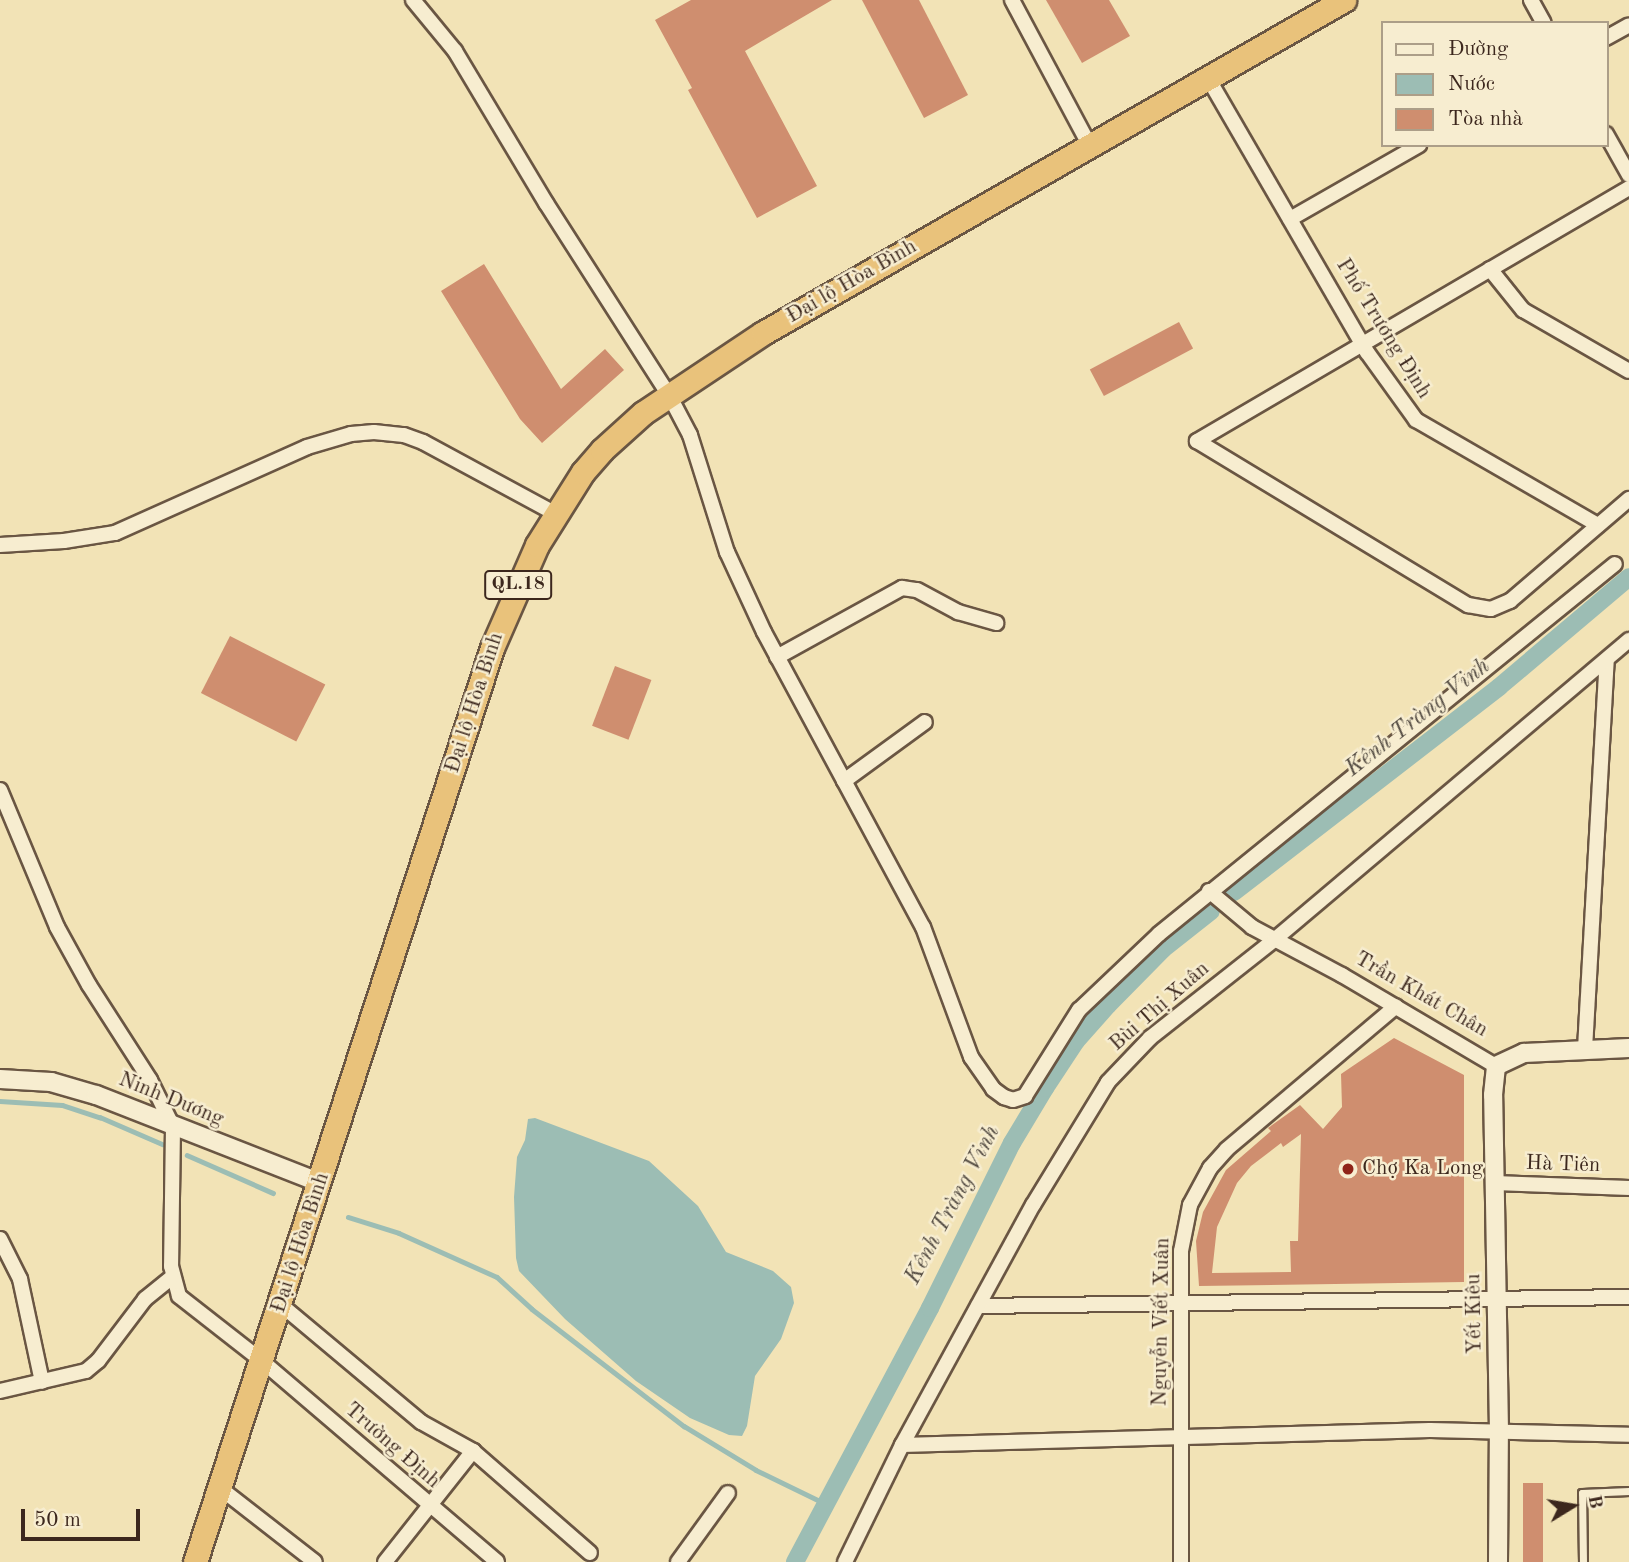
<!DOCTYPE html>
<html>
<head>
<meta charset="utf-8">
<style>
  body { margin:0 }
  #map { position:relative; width:1629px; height:1562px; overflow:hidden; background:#f2e3b6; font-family:"Old Standard TT",serif }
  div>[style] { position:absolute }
  .water>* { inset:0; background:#9cbdb4 }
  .stream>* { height:4.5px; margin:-2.25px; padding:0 2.25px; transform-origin:2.25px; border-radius:2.25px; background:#9cbdb4 }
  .canal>* { height:18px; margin:-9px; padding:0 9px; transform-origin:9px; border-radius:9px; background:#9cbdb4 }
  .building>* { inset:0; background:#cf8e6f; transform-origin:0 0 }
  .roads { filter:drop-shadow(2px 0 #6a5643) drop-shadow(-2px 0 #6a5643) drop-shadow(0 2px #6a5643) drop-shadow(0 -2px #6a5643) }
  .service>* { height:7px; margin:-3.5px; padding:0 3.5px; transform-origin:3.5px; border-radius:3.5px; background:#f7edd0 }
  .minor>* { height:14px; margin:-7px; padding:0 7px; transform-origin:7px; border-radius:7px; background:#f7edd0 }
  .tertiary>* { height:18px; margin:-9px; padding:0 9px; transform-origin:9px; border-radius:9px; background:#f7edd0 }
  .trunk>* { height:23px; margin:-11.5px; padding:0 11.5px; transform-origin:11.5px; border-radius:11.5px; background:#e9c27b }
  .dots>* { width:19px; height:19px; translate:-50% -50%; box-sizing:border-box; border:4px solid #f7edd0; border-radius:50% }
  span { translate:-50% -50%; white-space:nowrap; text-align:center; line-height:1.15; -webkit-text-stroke:5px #f7edd0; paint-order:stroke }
  .shield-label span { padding:2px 5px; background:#f7edd0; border:2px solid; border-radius:5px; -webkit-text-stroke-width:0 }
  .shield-label { font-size:19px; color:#3c271d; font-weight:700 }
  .street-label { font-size:21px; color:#3c271d }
  .poi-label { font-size:21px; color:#3c271d }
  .left { translate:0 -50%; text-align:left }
  .water-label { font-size:23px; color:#544c43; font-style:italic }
  .legend { position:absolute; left:1381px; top:21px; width:228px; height:126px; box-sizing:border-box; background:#f7edd0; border:2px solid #ac9e88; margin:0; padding:9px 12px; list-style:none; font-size:21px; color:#3c271d }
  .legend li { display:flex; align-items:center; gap:14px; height:35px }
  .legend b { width:35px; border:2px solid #ac9e88 }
  .north { position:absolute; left:1538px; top:1471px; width:70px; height:70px; -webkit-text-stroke:5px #f7edd0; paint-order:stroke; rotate:79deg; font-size:19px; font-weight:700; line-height:28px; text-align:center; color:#3c271d }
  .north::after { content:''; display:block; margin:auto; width:24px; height:32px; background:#3c271d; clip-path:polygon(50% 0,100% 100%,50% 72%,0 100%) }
  .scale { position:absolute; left:21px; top:1509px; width:119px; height:32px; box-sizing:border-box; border:4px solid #3c271d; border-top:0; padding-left:9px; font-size:21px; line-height:24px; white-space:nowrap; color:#3c271d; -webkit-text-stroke:5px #f7edd0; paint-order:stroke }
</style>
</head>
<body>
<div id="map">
  <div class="water">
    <div style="clip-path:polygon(535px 1118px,649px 1161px,698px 1206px,726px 1252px,773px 1271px,791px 1287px,794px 1303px,781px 1339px,755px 1376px,747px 1426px,742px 1436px,729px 1435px,690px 1418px,636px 1381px,565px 1319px,519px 1271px,516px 1258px,514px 1197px,517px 1157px,525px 1140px,528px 1119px)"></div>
  </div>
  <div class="stream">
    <div style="left:0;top:1101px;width:62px;rotate:3.7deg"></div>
    <div style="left:62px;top:1105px;width:40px;rotate:18deg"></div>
    <div style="left:100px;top:1117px;width:68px;rotate:23.5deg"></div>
    <div style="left:187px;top:1155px;width:94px;rotate:23.8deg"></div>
    <div style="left:348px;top:1217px;width:53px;rotate:17.4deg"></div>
    <div style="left:399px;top:1233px;width:107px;rotate:24.2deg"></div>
    <div style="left:497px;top:1277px;width:47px;rotate:42.4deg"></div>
    <div style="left:532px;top:1309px;width:192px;rotate:37.6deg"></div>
    <div style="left:684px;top:1426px;width:84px;rotate:31.4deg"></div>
    <div style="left:756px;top:1470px;width:78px;rotate:25.9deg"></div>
  </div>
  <div class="canal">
    <div style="left:1234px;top:892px;width:335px;rotate:-37.7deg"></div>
    <div style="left:1499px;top:687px;width:170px;rotate:-40.2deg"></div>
    <div style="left:795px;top:1562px;width:288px;rotate:-62deg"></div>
    <div style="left:930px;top:1308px;width:184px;rotate:-63.6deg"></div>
    <div style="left:1012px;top:1143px;width:64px;rotate:-59deg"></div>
    <div style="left:1045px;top:1088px;width:56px;rotate:-56.6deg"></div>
    <div style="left:1076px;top:1041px;width:48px;rotate:-48.4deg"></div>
    <div style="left:1108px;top:1005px;width:78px;rotate:-45.5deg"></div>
    <div style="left:1163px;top:949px;width:61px;rotate:-38.4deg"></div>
  </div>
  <div class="building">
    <div style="clip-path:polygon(691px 0,832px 0,745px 51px,817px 186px,757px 218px,688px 90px,692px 88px,655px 20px)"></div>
    <div style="clip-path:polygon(862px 0,919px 0,968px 95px,924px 118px)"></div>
    <div style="clip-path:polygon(1046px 0,1109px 0,1130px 36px,1082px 63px)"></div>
    <div style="clip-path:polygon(484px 264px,561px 389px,605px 349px,624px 370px,542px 443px,520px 419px,441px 291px)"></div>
    <div style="left:1179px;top:322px;width:30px;height:101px;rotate:62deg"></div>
    <div style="left:230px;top:636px;width:107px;height:64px;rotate:27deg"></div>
    <div style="left:615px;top:666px;width:39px;height:64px;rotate:21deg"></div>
    <div style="clip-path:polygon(evenodd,1394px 1038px,1464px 1075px,1464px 1282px,1199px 1286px,1196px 1241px,1203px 1212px,1226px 1170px,1271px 1131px,1268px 1128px,1300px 1105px,1323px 1129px,1342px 1107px,1341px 1074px,1394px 1038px,1301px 1134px,1298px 1241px,1290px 1241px,1291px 1272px,1212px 1273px,1217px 1227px,1237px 1183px,1251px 1166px,1281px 1143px,1283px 1147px,1301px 1134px)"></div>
    <div style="left:1523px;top:1483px;width:20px;height:79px"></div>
  </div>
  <div class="roads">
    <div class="service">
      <div style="left:1583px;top:1562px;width:69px;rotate:-90.8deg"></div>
      <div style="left:1582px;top:1493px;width:47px;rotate:-2.4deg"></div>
    </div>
    <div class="minor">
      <div style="left:413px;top:0;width:66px;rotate:50.5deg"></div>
      <div style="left:455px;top:51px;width:177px;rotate:59.1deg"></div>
      <div style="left:546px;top:203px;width:228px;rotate:57.4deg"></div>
      <div style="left:669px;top:395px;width:45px;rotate:62.3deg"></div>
      <div style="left:690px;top:435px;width:123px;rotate:72.5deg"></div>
      <div style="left:727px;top:552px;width:88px;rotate:65.2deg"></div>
      <div style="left:764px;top:632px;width:335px;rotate:61.7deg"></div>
      <div style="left:923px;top:927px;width:139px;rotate:69.7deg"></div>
      <div style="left:971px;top:1057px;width:39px;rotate:55deg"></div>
      <div style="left:993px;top:1089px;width:14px;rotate:36deg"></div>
      <div style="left:1004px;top:1097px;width:9px;rotate:18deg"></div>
      <div style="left:1013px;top:1100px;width:13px;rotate:-18deg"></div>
      <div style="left:1025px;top:1096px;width:102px;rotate:-57.9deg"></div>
      <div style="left:1079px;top:1010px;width:110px;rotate:-43.5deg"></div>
      <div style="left:1159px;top:934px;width:587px;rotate:-39.06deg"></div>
      <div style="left:1012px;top:0;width:166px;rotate:61.9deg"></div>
      <div style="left:1531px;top:0;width:26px;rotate:61deg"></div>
      <div style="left:1606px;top:38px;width:26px;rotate:-29deg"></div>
      <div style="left:1208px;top:78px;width:317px;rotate:59.9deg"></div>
      <div style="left:1367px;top:352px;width:84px;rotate:54.2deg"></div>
      <div style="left:1416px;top:420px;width:210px;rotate:30deg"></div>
      <div style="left:1606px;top:134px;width:47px;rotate:60.7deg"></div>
      <div style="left:1629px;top:188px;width:501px;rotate:149.64deg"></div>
      <div style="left:1197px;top:441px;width:317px;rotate:31.2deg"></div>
      <div style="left:1468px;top:605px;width:23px;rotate:10deg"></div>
      <div style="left:1491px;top:609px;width:21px;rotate:-23deg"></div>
      <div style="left:1510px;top:601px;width:157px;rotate:-40.6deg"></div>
      <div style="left:1290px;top:219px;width:149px;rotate:-29.8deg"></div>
      <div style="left:1490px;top:269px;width:53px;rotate:51.2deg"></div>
      <div style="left:1523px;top:310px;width:122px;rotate:29.9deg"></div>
      <div style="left:0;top:545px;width:64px;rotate:-3.6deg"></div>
      <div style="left:64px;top:541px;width:52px;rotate:-8.9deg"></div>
      <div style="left:115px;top:533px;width:210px;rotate:-24.1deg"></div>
      <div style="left:307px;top:447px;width:46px;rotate:-16.5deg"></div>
      <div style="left:351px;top:434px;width:23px;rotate:-5deg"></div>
      <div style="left:374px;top:432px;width:30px;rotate:6deg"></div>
      <div style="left:404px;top:435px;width:20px;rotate:20deg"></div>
      <div style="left:423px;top:442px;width:151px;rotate:28.4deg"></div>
      <div style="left:777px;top:657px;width:143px;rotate:-28.9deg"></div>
      <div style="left:902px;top:588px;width:15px;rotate:8deg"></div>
      <div style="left:917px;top:590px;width:47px;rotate:28.2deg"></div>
      <div style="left:958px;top:612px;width:40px;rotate:16deg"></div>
      <div style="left:844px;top:781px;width:100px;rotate:-36.1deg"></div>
      <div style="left:0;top:790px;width:148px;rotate:67.4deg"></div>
      <div style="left:57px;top:927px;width:66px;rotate:61.1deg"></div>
      <div style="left:89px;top:985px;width:113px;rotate:57.3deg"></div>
      <div style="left:150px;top:1080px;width:52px;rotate:63.9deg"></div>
      <div style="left:173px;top:1127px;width:139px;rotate:90.8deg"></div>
      <div style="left:171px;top:1266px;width:31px;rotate:75deg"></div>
      <div style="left:179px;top:1296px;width:105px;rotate:38.1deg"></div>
      <div style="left:262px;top:1361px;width:309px;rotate:40.5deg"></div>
      <div style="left:1209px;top:891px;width:56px;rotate:39.9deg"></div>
      <div style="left:1252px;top:927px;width:102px;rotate:28.1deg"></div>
      <div style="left:1342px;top:975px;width:179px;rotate:30.6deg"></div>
      <div style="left:1585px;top:1049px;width:390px;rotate:-86.8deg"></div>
      <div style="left:1495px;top:1183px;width:134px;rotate:2.1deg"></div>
      <div style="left:0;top:1239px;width:45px;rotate:63.4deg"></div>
      <div style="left:20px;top:1279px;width:105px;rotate:77.9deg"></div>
      <div style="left:280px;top:1304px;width:184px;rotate:39.9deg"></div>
      <div style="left:421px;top:1422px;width:60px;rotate:29.1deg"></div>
      <div style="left:473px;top:1451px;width:155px;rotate:41.1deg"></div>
      <div style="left:978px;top:1306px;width:651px;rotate:-0.79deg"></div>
      <div style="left:0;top:1391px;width:88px;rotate:-13.1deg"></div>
      <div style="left:86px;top:1371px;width:16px;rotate:-40deg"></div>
      <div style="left:98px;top:1361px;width:78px;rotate:-52.8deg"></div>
      <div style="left:145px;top:1299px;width:33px;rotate:-39deg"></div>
      <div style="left:902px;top:1445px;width:528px;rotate:-1.63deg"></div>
      <div style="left:1430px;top:1430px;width:199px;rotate:1.4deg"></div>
      <div style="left:220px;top:1488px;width:120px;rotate:37.9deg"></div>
      <div style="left:385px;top:1562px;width:142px;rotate:-51.6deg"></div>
      <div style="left:678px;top:1562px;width:85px;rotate:-54.1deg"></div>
      <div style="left:845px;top:1562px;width:130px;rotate:-64deg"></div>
      <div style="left:902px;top:1445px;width:273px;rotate:-61.4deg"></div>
      <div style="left:1033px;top:1205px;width:144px;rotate:-58.6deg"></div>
      <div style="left:1108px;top:1082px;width:61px;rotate:-46.3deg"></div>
      <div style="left:1150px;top:1038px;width:158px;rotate:-38.3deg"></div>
      <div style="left:1274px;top:940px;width:465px;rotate:-40.2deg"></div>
      <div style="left:1181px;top:1562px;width:311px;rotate:-90deg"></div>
      <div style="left:1181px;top:1251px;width:47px;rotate:-78.9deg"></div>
      <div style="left:1190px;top:1205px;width:42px;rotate:-61.6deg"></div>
      <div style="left:1210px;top:1168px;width:25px;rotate:-48deg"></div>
      <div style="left:1227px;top:1149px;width:221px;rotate:-40.2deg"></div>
    </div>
    <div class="tertiary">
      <div style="left:0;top:1079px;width:51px;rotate:3.4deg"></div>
      <div style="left:51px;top:1082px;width:47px;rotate:16.1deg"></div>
      <div style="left:96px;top:1095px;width:241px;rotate:21.4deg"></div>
      <div style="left:1498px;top:1562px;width:131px;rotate:-89.6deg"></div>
      <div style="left:1499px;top:1431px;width:336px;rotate:-91deg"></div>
      <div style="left:1493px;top:1095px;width:29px;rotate:-84deg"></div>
      <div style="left:1496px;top:1066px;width:31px;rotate:-25deg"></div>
      <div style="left:1524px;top:1053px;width:105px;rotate:-2.7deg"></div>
    </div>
    <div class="trunk">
      <div style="left:195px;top:1562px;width:961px;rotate:-72deg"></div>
      <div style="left:492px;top:648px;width:112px;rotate:-66.4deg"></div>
      <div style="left:537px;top:545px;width:86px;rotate:-57.8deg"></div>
      <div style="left:583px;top:472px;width:29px;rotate:-49deg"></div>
      <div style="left:602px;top:450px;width:55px;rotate:-42.1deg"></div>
      <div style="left:643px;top:413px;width:144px;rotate:-33.7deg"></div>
      <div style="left:763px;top:333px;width:670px;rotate:-29.82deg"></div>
    </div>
  </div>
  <div class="dots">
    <div style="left:1348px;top:1169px;background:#8f2418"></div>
  </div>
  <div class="shield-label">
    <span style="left:518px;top:585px">QL.18</span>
  </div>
  <div class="street-label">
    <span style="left:852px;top:282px;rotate:-30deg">Đại lộ Hòa Bình</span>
    <span style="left:1383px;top:329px;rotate:58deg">Phố Trương Định</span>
    <span style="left:475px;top:703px;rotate:-72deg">Đại lộ Hòa Bình</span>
    <span style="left:1421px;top:995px;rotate:30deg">Trần Khát Chân</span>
    <span style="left:1160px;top:1007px;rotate:-41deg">Bùi Thị Xuân</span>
    <span style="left:171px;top:1100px;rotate:22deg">Ninh Dương</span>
    <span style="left:1563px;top:1165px;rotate:2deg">Hà Tiên</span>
    <span style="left:301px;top:1243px;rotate:-72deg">Đại lộ Hòa Bình</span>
    <span style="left:1475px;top:1314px;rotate:-91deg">Yết Kiêu</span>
    <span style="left:1162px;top:1322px;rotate:-89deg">Nguyễn Viết Xuân</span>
    <span style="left:392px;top:1446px;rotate:41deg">Trường Định</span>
  </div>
  <div class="poi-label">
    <span class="left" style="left:1362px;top:1169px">Chợ Ka Long</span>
  </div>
  <div class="water-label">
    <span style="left:1418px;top:718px;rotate:-38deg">Kênh Tràng Vinh</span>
    <span style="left:953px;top:1205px;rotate:-62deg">Kênh Tràng Vinh</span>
  </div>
  <ul class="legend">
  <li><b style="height:9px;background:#f7edd0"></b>Đường</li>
  <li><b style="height:19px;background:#9cbdb4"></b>Nước</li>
  <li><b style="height:19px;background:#cf8e6f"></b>Tòa nhà</li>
  </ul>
  <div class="north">B</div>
  <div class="scale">50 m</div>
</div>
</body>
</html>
